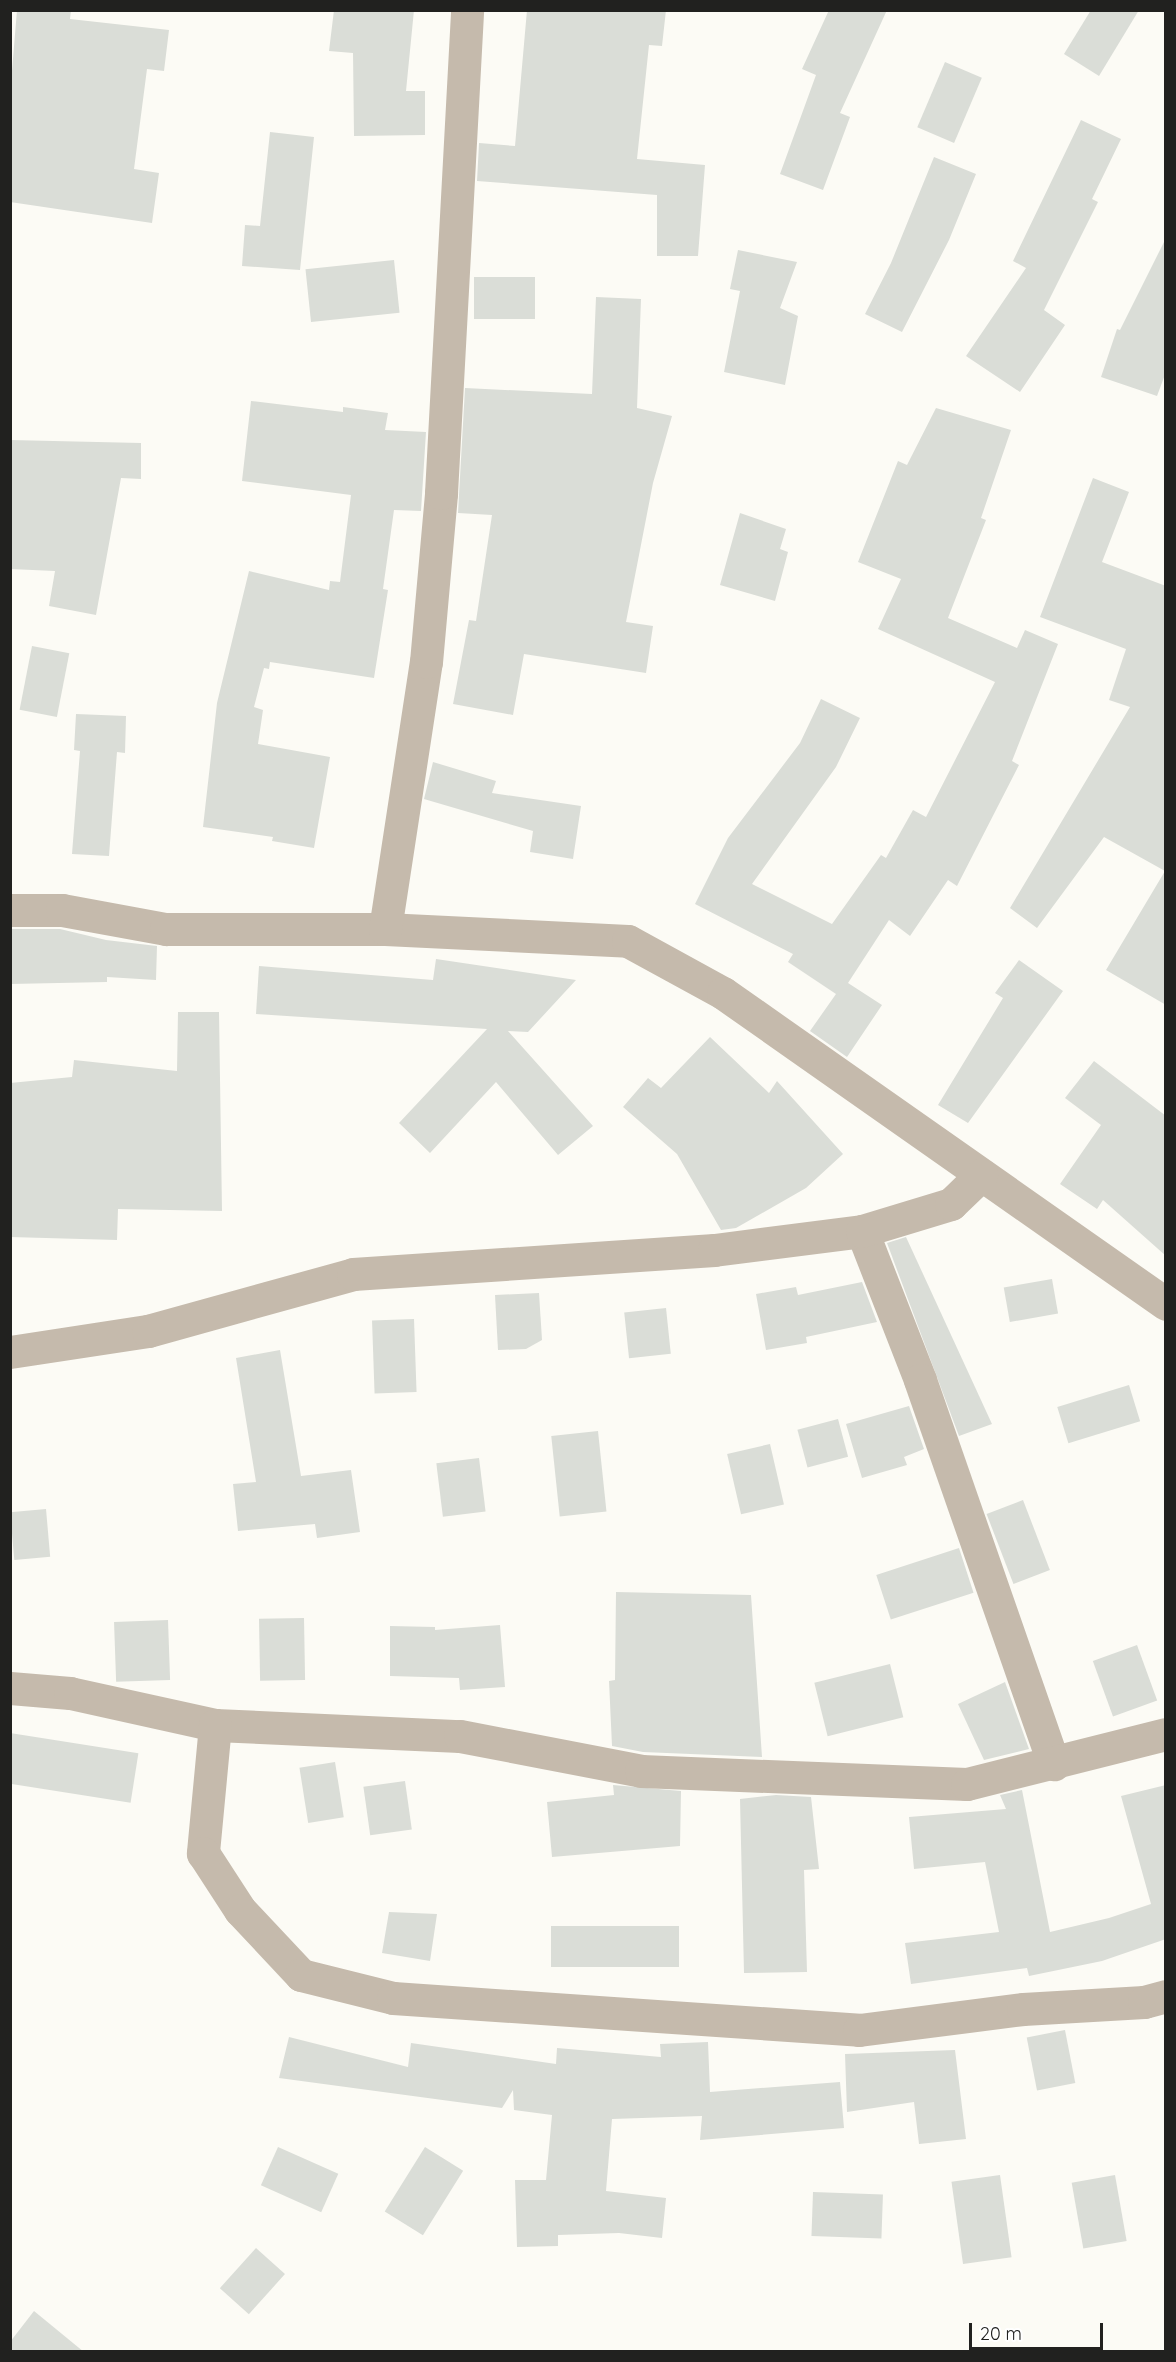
<!DOCTYPE html>
<html>
<head>
<meta charset="utf-8">
<style>
  body { margin:0 }
  #map { position:relative; width:1176px; height:2362px; overflow:hidden; background:#fcfbf5; font-family:Quicksand,sans-serif }
  div>[style] { position:absolute }
  .building>* { inset:0; background:#daddd7; transform-origin:0 0 }
  .minor>* { height:33px; margin:-16.5px; padding:0 16.5px; transform-origin:16.5px; border-radius:16.5px; background:#c5baac }
  span { translate:-50% -50%; white-space:nowrap; text-align:center; line-height:1.15; -webkit-text-stroke:5px #fff; paint-order:stroke }
  .frame { position:absolute; inset:0; border:12px solid #21211f; pointer-events:none }
  .scale { position:absolute; left:969px; top:2323px; width:134px; height:27px; box-sizing:border-box; border:3px solid #21211f; border-top:0; padding-left:8px; font-size:18px; line-height:21px; white-space:nowrap; color:#21211f; -webkit-text-stroke:4px #fff; paint-order:stroke }
</style>
</head>
<body>
<div id="map">
  <div class="building">
    <div style="clip-path:polygon(17px 10px,71px 10px,70px 19px,169px 30px,164px 71px,147px 69px,134px 169px,159px 173px,152px 223px,10px 202px,10px 95px)"></div>
    <div style="clip-path:polygon(334px 10px,414px 10px,406px 91px,425px 91px,425px 135px,354px 136px,353px 53px,329px 51px)"></div>
    <div style="clip-path:polygon(527px 10px,666px 10px,662px 46px,649px 45px,637px 159px,705px 165px,698px 256px,657px 256px,657px 195px,477px 181px,479px 143px,515px 146px)"></div>
    <div style="clip-path:polygon(829px 10px,887px 10px,840px 113px,850px 117px,823px 190px,780px 174px,816px 75px,802px 69px)"></div>
    <div style="clip-path:polygon(1091px 10px,1139px 10px,1099px 76px,1064px 54px)"></div>
    <div style="left:945px;top:62px;width:40px;height:71px;rotate:23deg"></div>
    <div style="clip-path:polygon(1081px 120px,1121px 139px,1092px 199px,1098px 202px,1044px 310px,1065px 325px,1020px 392px,966px 356px,1026px 268px,1013px 261px)"></div>
    <div style="clip-path:polygon(270px 132px,314px 137px,300px 270px,242px 266px,245px 225px,260px 226px)"></div>
    <div style="clip-path:polygon(934px 157px,976px 174px,949px 240px,902px 332px,865px 314px,891px 263px)"></div>
    <div style="clip-path:polygon(1166px 238px,1166px 372px,1157px 396px,1101px 377px,1117px 329px,1120px 330px)"></div>
    <div style="clip-path:polygon(738px 250px,797px 262px,780px 308px,798px 316px,785px 385px,724px 372px,740px 291px,730px 289px)"></div>
    <div style="left:394px;top:260px;width:53px;height:89px;rotate:84deg"></div>
    <div style="left:474px;top:277px;width:61px;height:42px"></div>
    <div style="clip-path:polygon(596px 297px,641px 299px,637px 408px,672px 416px,653px 483px,626px 622px,653px 626px,646px 673px,524px 654px,513px 715px,453px 704px,469px 620px,476px 621px,492px 515px,458px 513px,465px 388px,592px 394px)"></div>
    <div style="clip-path:polygon(251px 401px,343px 412px,343px 407px,388px 413px,385px 430px,426px 432px,421px 511px,394px 510px,383px 589px,388px 590px,374px 678px,270px 662px,269px 669px,264px 668px,254px 707px,263px 710px,258px 744px,330px 757px,314px 848px,272px 841px,273px 837px,203px 827px,217px 703px,249px 571px,329px 590px,330px 581px,340px 582px,351px 495px,242px 481px)"></div>
    <div style="clip-path:polygon(936px 408px,1011px 430px,981px 518px,986px 520px,948px 618px,1017px 648px,1025px 630px,1058px 644px,1012px 761px,1019px 765px,957px 886px,948px 880px,910px 936px,889px 920px,848px 983px,882px 1005px,847px 1057px,810px 1031px,836px 994px,788px 962px,793px 954px,695px 904px,728px 838px,800px 743px,821px 699px,860px 718px,836px 767px,752px 884px,832px 924px,881px 855px,886px 858px,913px 810px,926px 817px,995px 682px,878px 629px,901px 579px,858px 562px,898px 461px,907px 465px)"></div>
    <div style="clip-path:polygon(10px 440px,141px 443px,141px 479px,121px 478px,96px 615px,49px 606px,55px 571px,10px 569px)"></div>
    <div style="clip-path:polygon(1093px 478px,1129px 492px,1102px 562px,1166px 586px,1166px 1005px,1106px 970px,1165px 871px,1104px 837px,1037px 928px,1010px 908px,1130px 707px,1109px 700px,1126px 649px,1040px 617px)"></div>
    <div style="clip-path:polygon(740px 513px,786px 529px,780px 549px,788px 552px,775px 601px,720px 585px)"></div>
    <div style="left:32px;top:646px;width:38px;height:65px;rotate:11deg"></div>
    <div style="clip-path:polygon(76px 714px,126px 716px,125px 753px,117px 752px,109px 856px,72px 854px,80px 751px,74px 750px)"></div>
    <div style="clip-path:polygon(433px 762px,496px 781px,492px 793px,581px 806px,573px 859px,530px 852px,533px 831px,424px 799px)"></div>
    <div style="clip-path:polygon(10px 929px,60px 929px,106px 940px,157px 946px,156px 980px,107px 977px,107px 982px,10px 984px)"></div>
    <div style="clip-path:polygon(436px 959px,576px 980px,528px 1032px,508px 1031px,593px 1126px,558px 1155px,496px 1082px,430px 1153px,399px 1123px,487px 1029px,256px 1014px,259px 966px,433px 980px)"></div>
    <div style="clip-path:polygon(1019px 960px,1063px 991px,968px 1123px,938px 1105px,1003px 998px,995px 993px)"></div>
    <div style="clip-path:polygon(178px 1012px,219px 1012px,222px 1211px,118px 1209px,117px 1240px,10px 1237px,10px 1083px,72px 1077px,74px 1060px,177px 1071px)"></div>
    <div style="clip-path:polygon(710px 1037px,769px 1093px,777px 1081px,843px 1154px,806px 1188px,736px 1228px,721px 1230px,677px 1154px,623px 1107px,648px 1078px,661px 1088px)"></div>
    <div style="clip-path:polygon(1094px 1061px,1166px 1116px,1166px 1256px,1103px 1200px,1097px 1209px,1060px 1184px,1101px 1125px,1065px 1098px)"></div>
    <div style="clip-path:polygon(906px 1237px,992px 1424px,959px 1436px,887px 1243px)"></div>
    <div style="left:1052px;top:1279px;width:35px;height:49px;rotate:80deg"></div>
    <div style="clip-path:polygon(862px 1282px,877px 1322px,806px 1337px,807px 1343px,766px 1350px,756px 1294px,796px 1287px,798px 1295px)"></div>
    <div style="clip-path:polygon(539px 1293px,542px 1340px,526px 1349px,498px 1350px,495px 1295px)"></div>
    <div style="left:666px;top:1308px;width:46px;height:42px;rotate:84deg"></div>
    <div style="left:414px;top:1319px;width:73px;height:42px;rotate:88deg"></div>
    <div style="clip-path:polygon(280px 1350px,301px 1476px,351px 1470px,360px 1532px,317px 1538px,315px 1524px,238px 1531px,233px 1484px,256px 1482px,236px 1358px)"></div>
    <div style="left:1129px;top:1385px;width:38px;height:75px;rotate:73deg"></div>
    <div style="clip-path:polygon(909px 1406px,924px 1449px,904px 1457px,907px 1465px,862px 1478px,846px 1424px)"></div>
    <div style="left:838px;top:1419px;width:39px;height:42px;rotate:75deg"></div>
    <div style="left:598px;top:1431px;width:81px;height:47px;rotate:84deg"></div>
    <div style="left:770px;top:1444px;width:62px;height:44px;rotate:77deg"></div>
    <div style="left:479px;top:1458px;width:54px;height:43px;rotate:83deg"></div>
    <div style="left:1023px;top:1500px;width:75px;height:39px;rotate:69deg"></div>
    <div style="left:46px;top:1509px;width:48px;height:36px;rotate:85deg"></div>
    <div style="left:959px;top:1548px;width:47px;height:87px;rotate:72deg"></div>
    <div style="clip-path:polygon(616px 1592px,751px 1595px,762px 1757px,643px 1752px,612px 1746px,609px 1681px,615px 1680px)"></div>
    <div style="left:304px;top:1618px;width:62px;height:45px;rotate:89deg"></div>
    <div style="left:168px;top:1620px;width:60px;height:54px;rotate:88deg"></div>
    <div style="clip-path:polygon(500px 1625px,505px 1687px,460px 1690px,459px 1678px,390px 1676px,390px 1626px,435px 1627px,435px 1630px)"></div>
    <div style="left:1137px;top:1645px;width:59px;height:47px;rotate:70deg"></div>
    <div style="left:890px;top:1664px;width:55px;height:78px;rotate:76deg"></div>
    <div style="clip-path:polygon(1005px 1682px,1029px 1749px,984px 1760px,958px 1704px)"></div>
    <div style="left:10px;top:1733px;width:130px;height:50px;rotate:9deg"></div>
    <div style="left:335px;top:1762px;width:56px;height:36px;rotate:81deg"></div>
    <div style="left:405px;top:1781px;width:49px;height:42px;rotate:82deg"></div>
    <div style="clip-path:polygon(613px 1785px,681px 1791px,680px 1846px,552px 1857px,547px 1802px,614px 1795px)"></div>
    <div style="clip-path:polygon(1166px 1785px,1166px 1939px,1102px 1961px,1029px 1976px,1027px 1968px,911px 1984px,905px 1943px,999px 1932px,985px 1862px,914px 1869px,909px 1817px,1006px 1809px,1000px 1795px,1022px 1790px,1050px 1932px,1109px 1918px,1151px 1904px,1121px 1796px)"></div>
    <div style="clip-path:polygon(776px 1795px,811px 1797px,819px 1869px,804px 1870px,807px 1972px,744px 1973px,740px 1799px)"></div>
    <div style="clip-path:polygon(389px 1912px,437px 1914px,430px 1961px,382px 1953px)"></div>
    <div style="left:551px;top:1926px;width:128px;height:41px"></div>
    <div style="left:1065px;top:2030px;width:54px;height:39px;rotate:79deg"></div>
    <div style="clip-path:polygon(289px 2037px,408px 2067px,411px 2043px,556px 2064px,557px 2048px,661px 2057px,660px 2044px,708px 2042px,710px 2092px,840px 2082px,844px 2128px,700px 2140px,702px 2116px,612px 2119px,606px 2191px,666px 2198px,662px 2238px,619px 2233px,558px 2235px,558px 2246px,517px 2247px,515px 2180px,546px 2180px,552px 2115px,514px 2110px,513px 2090px,502px 2108px,279px 2078px)"></div>
    <div style="clip-path:polygon(955px 2050px,966px 2139px,919px 2144px,914px 2102px,847px 2112px,845px 2054px)"></div>
    <div style="left:278px;top:2147px;width:66px;height:42px;rotate:24deg"></div>
    <div style="left:425px;top:2147px;width:45px;height:76px;rotate:32deg"></div>
    <div style="left:1000px;top:2175px;width:83px;height:49px;rotate:82deg"></div>
    <div style="left:1115px;top:2175px;width:67px;height:44px;rotate:80deg"></div>
    <div style="left:813px;top:2192px;width:70px;height:44px;rotate:2deg"></div>
    <div style="left:256px;top:2248px;width:39px;height:54px;rotate:42deg"></div>
    <div style="clip-path:polygon(34px 2311px,84px 2352px,10px 2352px,10px 2342px)"></div>
  </div>
  <div class="minor">
    <div style="left:10px;top:910px;width:52px"></div>
    <div style="left:62px;top:910px;width:106px;rotate:10.4deg"></div>
    <div style="left:166px;top:929px;width:219px"></div>
    <div style="left:385px;top:929px;width:243px;rotate:2.8deg"></div>
    <div style="left:628px;top:941px;width:108px;rotate:28.7deg"></div>
    <div style="left:723px;top:993px;width:541px;rotate:35.07deg"></div>
    <div style="left:385px;top:929px;width:270px;rotate:-81.3deg"></div>
    <div style="left:426px;top:662px;width:170px;rotate:-84.9deg"></div>
    <div style="left:441px;top:493px;width:484px;rotate:-86.9deg"></div>
    <div style="left:862px;top:1231px;width:160px;rotate:68.7deg"></div>
    <div style="left:920px;top:1380px;width:407px;rotate:70.8deg"></div>
    <div style="left:10px;top:1352px;width:140px;rotate:-8.7deg"></div>
    <div style="left:148px;top:1331px;width:213px;rotate:-15.5deg"></div>
    <div style="left:353px;top:1274px;width:362px;rotate:-3.8deg"></div>
    <div style="left:714px;top:1250px;width:149px;rotate:-7.3deg"></div>
    <div style="left:862px;top:1231px;width:93px;rotate:-16.9deg"></div>
    <div style="left:951px;top:1204px;width:42px;rotate:-44deg"></div>
    <div style="left:10px;top:1688px;width:60px;rotate:4.8deg"></div>
    <div style="left:70px;top:1693px;width:148px;rotate:12.4deg"></div>
    <div style="left:215px;top:1725px;width:245px;rotate:2.6deg"></div>
    <div style="left:460px;top:1736px;width:184px;rotate:10.9deg"></div>
    <div style="left:641px;top:1771px;width:326px;rotate:2.3deg"></div>
    <div style="left:967px;top:1784px;width:205px;rotate:-14.1deg"></div>
    <div style="left:215px;top:1725px;width:129px;rotate:95.4deg"></div>
    <div style="left:203px;top:1853px;width:68px;rotate:57deg"></div>
    <div style="left:240px;top:1910px;width:89px;rotate:46.8deg"></div>
    <div style="left:301px;top:1975px;width:95px;rotate:14deg"></div>
    <div style="left:393px;top:1998px;width:467px;rotate:3.9deg"></div>
    <div style="left:859px;top:2030px;width:165px;rotate:-7.3deg"></div>
    <div style="left:1023px;top:2009px;width:121px;rotate:-3.3deg"></div>
    <div style="left:1144px;top:2002px;width:23px;rotate:-15deg"></div>
  </div>
  <div class="frame"></div>
  <div class="scale">20 m</div>
</div>
</body>
</html>
